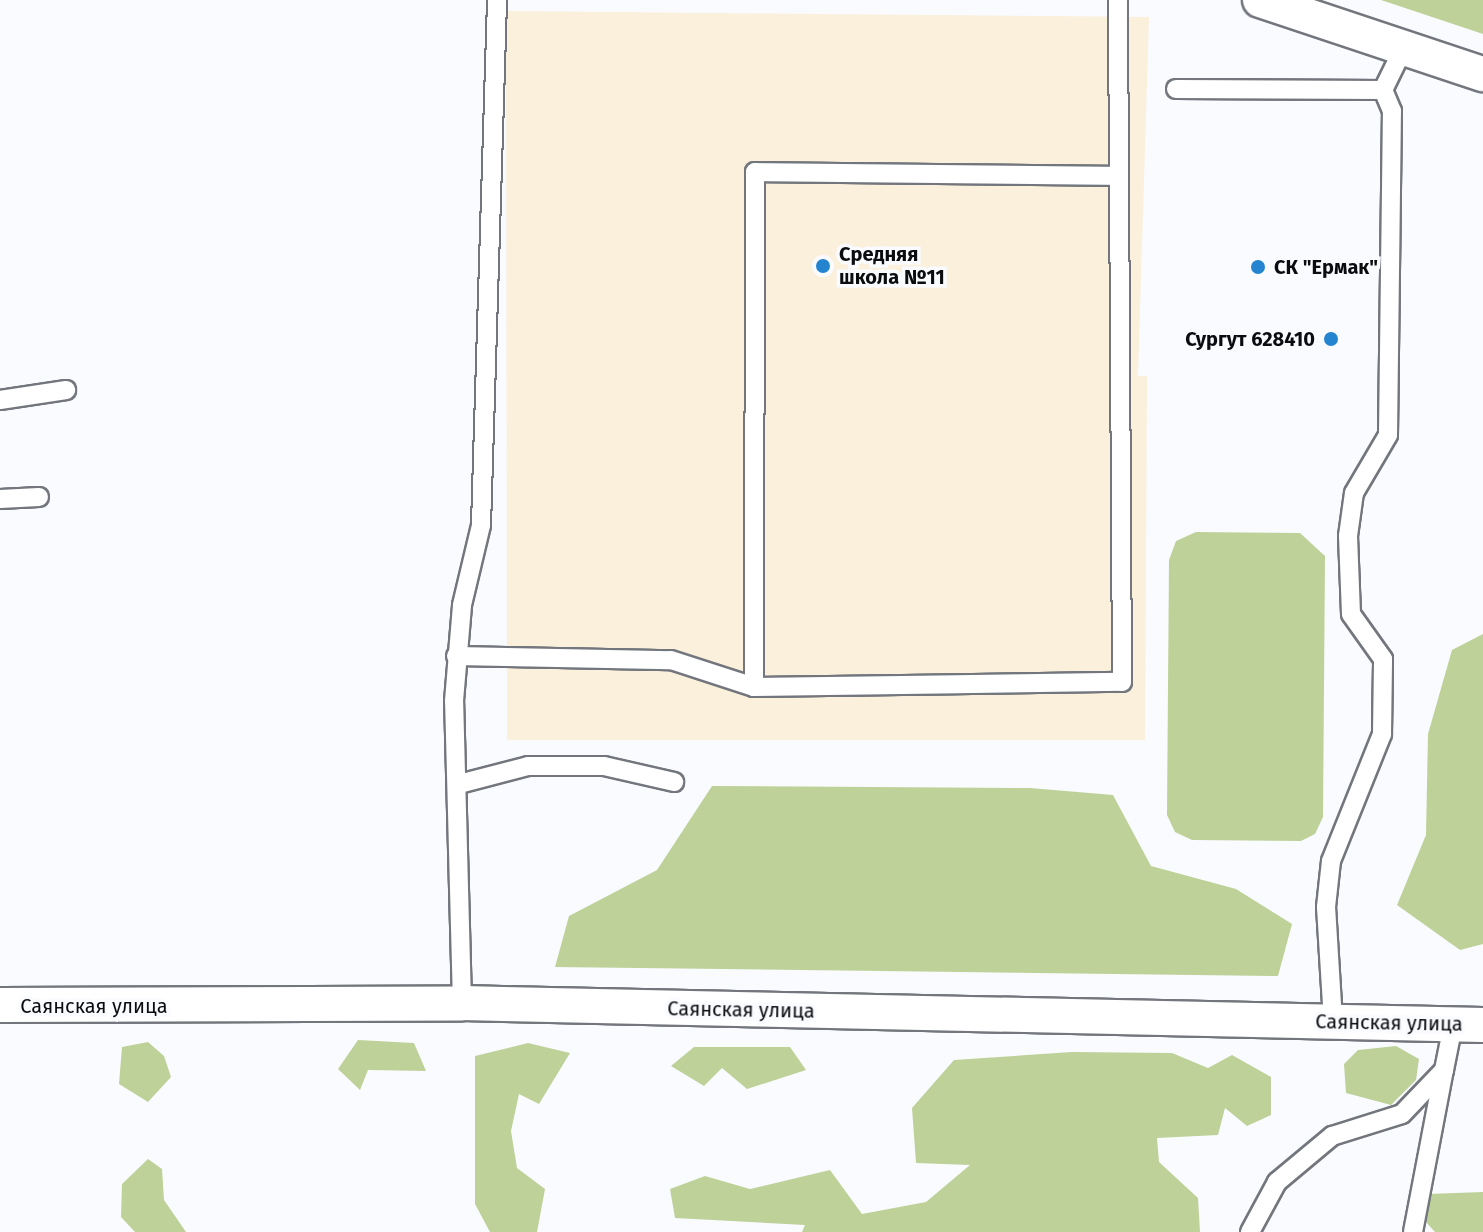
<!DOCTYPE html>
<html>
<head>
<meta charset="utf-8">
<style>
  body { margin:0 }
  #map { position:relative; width:1483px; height:1232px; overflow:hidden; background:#f9fbff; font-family:"Fira Sans",sans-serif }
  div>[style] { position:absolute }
  .education>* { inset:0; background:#faf0db }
  .green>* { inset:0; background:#bed199 }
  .roads { filter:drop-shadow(2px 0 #73777d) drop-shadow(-2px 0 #73777d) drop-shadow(0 2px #73777d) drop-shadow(0 -2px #73777d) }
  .lane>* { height:18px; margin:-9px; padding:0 9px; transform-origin:9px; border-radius:9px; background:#fff }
  .street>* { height:34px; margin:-17px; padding:0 17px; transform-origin:17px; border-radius:17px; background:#fff }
  .dots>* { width:22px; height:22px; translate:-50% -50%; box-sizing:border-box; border:4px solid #f9fbff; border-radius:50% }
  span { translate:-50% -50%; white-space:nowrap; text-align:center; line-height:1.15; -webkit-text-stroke:7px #f9fbff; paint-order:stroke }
  .poi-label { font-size:20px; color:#0b0c0e; font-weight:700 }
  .left { translate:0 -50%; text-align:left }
  .right { translate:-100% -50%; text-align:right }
  .street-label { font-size:20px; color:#0b0c0e }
</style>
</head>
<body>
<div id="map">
  <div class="education">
    <div style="clip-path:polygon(506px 11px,1149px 17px,1138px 376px,1147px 376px,1145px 740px,507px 740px)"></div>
  </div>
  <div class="green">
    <div style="clip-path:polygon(1381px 0,1483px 0,1483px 34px)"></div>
    <div style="clip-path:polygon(1196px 532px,1300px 533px,1325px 556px,1323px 817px,1315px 834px,1301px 841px,1192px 840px,1175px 832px,1167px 815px,1169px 560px,1176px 541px)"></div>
    <div style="clip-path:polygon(1483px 634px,1483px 944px,1460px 950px,1397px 905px,1426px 835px,1428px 734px,1452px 650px)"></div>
    <div style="clip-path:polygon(712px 786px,1030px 788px,1113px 795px,1151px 866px,1236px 889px,1292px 924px,1278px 976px,555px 967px,569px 916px,657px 870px)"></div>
    <div style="clip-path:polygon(358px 1040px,414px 1043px,426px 1071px,368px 1070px,360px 1090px,338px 1069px)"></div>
    <div style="clip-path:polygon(148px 1042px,164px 1056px,171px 1077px,148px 1102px,119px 1084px,122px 1047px)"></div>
    <div style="clip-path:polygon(528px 1043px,570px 1053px,539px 1104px,519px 1094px,511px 1131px,517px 1168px,545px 1189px,537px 1232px,490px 1232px,475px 1204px,475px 1056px)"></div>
    <div style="clip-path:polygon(1396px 1046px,1419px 1059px,1416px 1080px,1391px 1105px,1346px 1093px,1344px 1064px,1358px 1050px)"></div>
    <div style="clip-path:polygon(694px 1047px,790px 1047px,806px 1070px,747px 1089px,722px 1068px,704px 1086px,671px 1066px)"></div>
    <div style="clip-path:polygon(1072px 1052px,1172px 1053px,1208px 1068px,1232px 1055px,1271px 1077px,1271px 1115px,1247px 1126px,1225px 1108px,1218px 1135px,1157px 1138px,1159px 1162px,1198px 1198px,1200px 1232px,802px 1232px,805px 1225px,675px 1218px,670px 1189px,705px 1176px,750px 1189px,830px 1170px,862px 1214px,926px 1202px,970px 1165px,916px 1163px,912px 1108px,954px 1060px)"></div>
    <div style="clip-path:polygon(148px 1159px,162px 1169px,164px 1200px,186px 1232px,135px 1232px,121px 1217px,122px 1184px)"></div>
    <div style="clip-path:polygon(1483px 1192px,1483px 1232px,1435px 1232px,1425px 1221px,1428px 1194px)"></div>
  </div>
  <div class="roads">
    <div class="lane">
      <div style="left:1176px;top:89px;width:207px;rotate:0.3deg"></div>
      <div style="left:1383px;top:90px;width:50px;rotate:-63.9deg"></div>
      <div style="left:0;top:400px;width:67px;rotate:-8.6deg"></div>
      <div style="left:0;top:499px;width:39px;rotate:-3deg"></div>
      <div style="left:456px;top:656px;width:215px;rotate:1.1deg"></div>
      <div style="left:671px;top:660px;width:87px;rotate:18deg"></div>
      <div style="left:754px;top:687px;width:368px;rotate:-0.8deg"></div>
      <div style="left:1122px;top:682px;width:682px;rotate:-90.34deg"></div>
      <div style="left:754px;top:687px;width:515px;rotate:-89.89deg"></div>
      <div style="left:755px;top:172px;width:364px;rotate:0.6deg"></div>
      <div style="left:459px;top:784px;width:71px;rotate:-14.6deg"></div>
      <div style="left:528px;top:766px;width:76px"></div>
      <div style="left:604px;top:766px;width:72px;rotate:12.9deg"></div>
      <div style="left:462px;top:1003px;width:302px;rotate:-91.5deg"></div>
      <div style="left:454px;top:701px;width:96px;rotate:-85.2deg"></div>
      <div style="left:462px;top:605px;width:82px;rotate:-76.6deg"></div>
      <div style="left:481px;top:525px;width:525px;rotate:-88.25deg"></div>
      <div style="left:1333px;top:1021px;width:114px;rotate:-93.5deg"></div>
      <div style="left:1326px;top:907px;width:46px;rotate:-83.8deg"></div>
      <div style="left:1331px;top:861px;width:137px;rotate:-68.1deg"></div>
      <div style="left:1382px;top:734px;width:75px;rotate:-89.2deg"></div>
      <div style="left:1383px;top:659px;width:55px;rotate:-125.4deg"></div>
      <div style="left:1351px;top:614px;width:78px;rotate:-92.2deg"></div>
      <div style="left:1348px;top:536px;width:43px;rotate:-82.1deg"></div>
      <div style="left:1354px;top:493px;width:67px;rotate:-59.6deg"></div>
      <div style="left:1388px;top:435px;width:324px;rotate:-89.3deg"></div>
      <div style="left:1392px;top:111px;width:23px;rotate:-113deg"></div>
      <div style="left:1250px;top:1232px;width:57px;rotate:-61.6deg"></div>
      <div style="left:1277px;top:1182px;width:72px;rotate:-39.9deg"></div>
      <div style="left:1332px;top:1136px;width:73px;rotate:-17.4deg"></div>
      <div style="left:1402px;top:1114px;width:61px;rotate:-46.3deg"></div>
      <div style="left:1444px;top:1070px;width:46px;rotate:-78.7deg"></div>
      <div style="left:1413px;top:1232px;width:165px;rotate:-79.2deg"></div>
    </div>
    <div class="street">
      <div style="left:1260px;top:0;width:235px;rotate:18.4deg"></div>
      <div style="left:0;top:1005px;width:462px;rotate:-0.2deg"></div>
      <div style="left:462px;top:1003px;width:1021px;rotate:1.23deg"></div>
    </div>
  </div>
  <div class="dots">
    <div style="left:823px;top:266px;background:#2584d0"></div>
    <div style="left:1258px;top:267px;background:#2584d0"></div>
    <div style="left:1331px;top:339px;background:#2584d0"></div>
  </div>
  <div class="poi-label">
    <span class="left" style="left:839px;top:266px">Средняя<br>школа №11</span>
    <span class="left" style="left:1274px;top:267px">СК "Ермак"</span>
    <span class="right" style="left:1315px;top:339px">Сургут 628410</span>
  </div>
  <div class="street-label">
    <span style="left:94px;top:1006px">Саянская улица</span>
    <span style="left:741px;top:1010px;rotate:1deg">Саянская улица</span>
    <span style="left:1389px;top:1023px;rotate:1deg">Саянская улица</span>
  </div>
</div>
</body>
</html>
